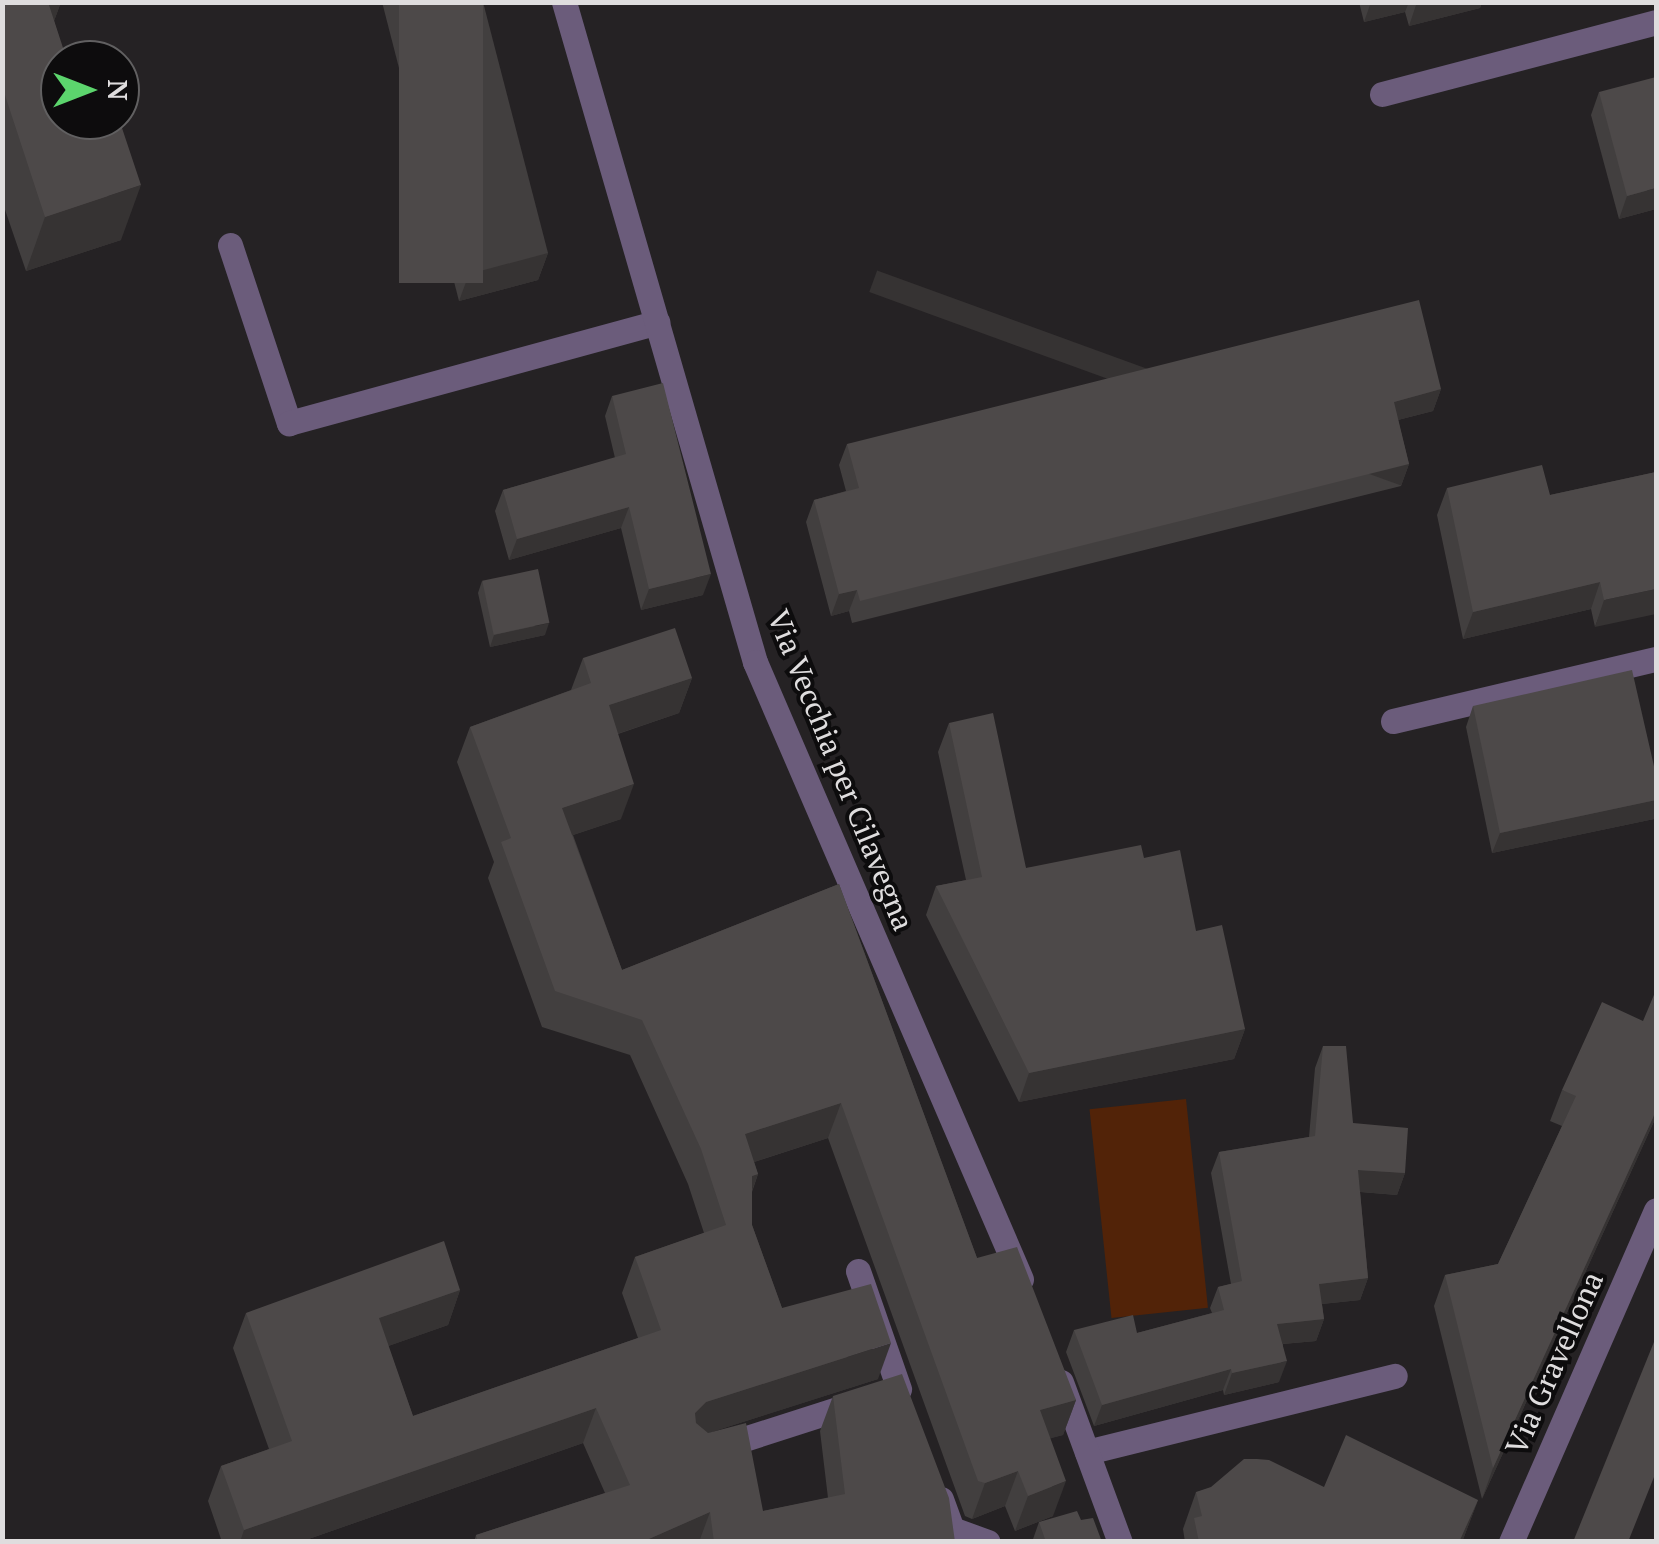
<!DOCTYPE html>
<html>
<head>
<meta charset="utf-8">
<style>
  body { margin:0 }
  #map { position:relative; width:1659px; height:1544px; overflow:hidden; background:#252224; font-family:"PT Serif",serif }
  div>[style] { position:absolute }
  .green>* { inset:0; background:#522308; transform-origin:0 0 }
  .service>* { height:25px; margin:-12.5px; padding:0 12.5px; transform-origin:12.5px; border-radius:12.5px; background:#6b5c7b }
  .minor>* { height:25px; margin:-12.5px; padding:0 12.5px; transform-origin:12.5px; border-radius:12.5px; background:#6b5c7b }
  .wall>* { inset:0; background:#423f3f }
  .shaded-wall>* { inset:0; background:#363333; transform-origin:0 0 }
  .building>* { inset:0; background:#4d4949; transform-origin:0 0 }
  span { translate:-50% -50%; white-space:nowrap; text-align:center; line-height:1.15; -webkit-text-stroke:8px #0d0c0d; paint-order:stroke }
  .street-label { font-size:30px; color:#dfddde }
  .frame { position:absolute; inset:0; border:5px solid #dfddde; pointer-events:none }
  .north { position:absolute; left:40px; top:40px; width:100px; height:100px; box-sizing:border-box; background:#0d0c0d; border:2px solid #616061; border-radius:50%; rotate:90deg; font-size:28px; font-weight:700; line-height:40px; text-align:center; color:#dfddde }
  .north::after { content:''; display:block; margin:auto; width:35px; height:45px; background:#5cd56d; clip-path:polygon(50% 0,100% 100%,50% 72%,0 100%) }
</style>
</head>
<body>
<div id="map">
  <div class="green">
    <div style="left:1186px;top:1099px;width:210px;height:97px;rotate:84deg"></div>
  </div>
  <div class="service">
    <div style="left:230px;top:245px;width:188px;rotate:71.7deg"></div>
    <div style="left:289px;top:423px;width:382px;rotate:-15.3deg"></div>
    <div style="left:1087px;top:1452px;width:317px;rotate:-13.9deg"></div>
  </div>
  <div class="minor">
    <div style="left:564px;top:2px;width:687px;rotate:73.86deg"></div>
    <div style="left:755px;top:662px;width:672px;rotate:66.68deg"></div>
    <div style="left:1382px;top:94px;width:283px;rotate:-14.7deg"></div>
    <div style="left:1393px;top:721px;width:270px;rotate:-13.3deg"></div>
    <div style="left:858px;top:1271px;width:125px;rotate:70.8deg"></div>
    <div style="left:1061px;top:1382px;width:171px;rotate:69.8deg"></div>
    <div style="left:716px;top:1448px;width:150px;rotate:-17.8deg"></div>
    <div style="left:941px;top:1499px;width:32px;rotate:70deg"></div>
    <div style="left:952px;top:1529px;width:38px;rotate:20deg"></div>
    <div style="left:1511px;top:1542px;width:362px;rotate:-66.4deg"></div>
  </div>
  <div class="wall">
    <div style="clip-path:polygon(2px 2px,61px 2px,54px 21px,121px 240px,26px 271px,2px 201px)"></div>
    <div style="clip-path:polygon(382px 2px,483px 2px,548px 253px,538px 280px,459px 301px)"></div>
    <div style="clip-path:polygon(1359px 2px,1482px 2px,1480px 8px,1409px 26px,1405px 12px,1364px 22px)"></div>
    <div style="clip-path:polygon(1599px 92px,1656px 209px,1619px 219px,1591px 115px)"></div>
    <div style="clip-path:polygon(1441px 389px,1433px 411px,1398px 420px,1409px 464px,1401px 486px,852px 623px,849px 611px,831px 616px,806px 522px,814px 500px,846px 491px,839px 465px,847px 444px)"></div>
    <div style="clip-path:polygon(612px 396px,703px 595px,641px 610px,621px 528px,509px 560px,495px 511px,503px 490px,615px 458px,605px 416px)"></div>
    <div style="clip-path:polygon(1656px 472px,1595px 627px,1591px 609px,1463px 639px,1437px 515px,1447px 488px,1550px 495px)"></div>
    <div style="clip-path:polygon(482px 581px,545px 635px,490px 647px,478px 593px)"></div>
    <div style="clip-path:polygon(583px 658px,692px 678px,679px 713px,618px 734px,621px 819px,573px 835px,622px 970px,839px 884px,977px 1258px,1076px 1400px,1063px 1435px,1050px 1438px,1053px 1516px,1015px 1531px,1005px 1506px,972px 1519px,965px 1516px,828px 1138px,754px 1162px,758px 1174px,752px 1192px,752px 1225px,782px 1308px,878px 1379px,708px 1433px,763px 1511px,828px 1498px,820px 1431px,833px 1396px,955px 1542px,474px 1542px,476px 1535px,605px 1493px,583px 1443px,300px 1542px,222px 1542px,208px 1501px,221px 1466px,269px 1449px,233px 1348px,246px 1313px,460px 1290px,448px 1325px,388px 1346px,413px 1416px,638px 1338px,622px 1293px,635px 1257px,704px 1233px,688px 1184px,630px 1055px,542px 1027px,488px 878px,494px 862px,457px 762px,470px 727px,571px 690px)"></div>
    <div style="clip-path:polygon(1473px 706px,1656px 775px,1656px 814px,1654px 819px,1492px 853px,1466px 727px)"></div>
    <div style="clip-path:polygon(949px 723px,1026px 868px,1144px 858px,1196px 931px,1245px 1029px,1234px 1059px,1019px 1102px,926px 915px,936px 886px,966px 880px,938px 752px)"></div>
    <div style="clip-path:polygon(1323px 1046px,1353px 1123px,1405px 1173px,1397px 1195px,1360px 1192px,1368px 1278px,1360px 1300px,1322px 1304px,1324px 1319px,1316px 1341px,1283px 1344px,1279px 1382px,1224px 1395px,1223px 1390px,1094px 1426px,1066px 1352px,1074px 1330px,1137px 1333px,1212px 1313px,1210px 1308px,1218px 1287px,1231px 1284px,1211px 1173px,1219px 1152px,1309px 1137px,1315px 1068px)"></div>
    <div style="clip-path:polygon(1562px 1090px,1656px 1117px,1482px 1499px,1434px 1306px,1445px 1275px,1498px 1264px,1562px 1126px,1550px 1121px)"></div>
    <div style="clip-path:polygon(1324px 1487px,1478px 1500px,1462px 1542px,1185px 1542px,1183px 1529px,1196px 1492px)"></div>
    <div style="clip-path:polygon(1081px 1520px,1102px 1542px,1032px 1542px,1039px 1522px)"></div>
  </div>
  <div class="shaded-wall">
    <div style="clip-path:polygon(42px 2px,61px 2px,44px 48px)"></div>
    <div style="clip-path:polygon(1371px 2px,1409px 2px,1405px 12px,1364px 22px)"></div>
    <div style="clip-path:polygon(1417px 2px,1482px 2px,1480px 8px,1409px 26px)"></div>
    <div style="clip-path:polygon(141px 185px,121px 240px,26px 271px,45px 217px)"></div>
    <div style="clip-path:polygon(1656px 188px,1656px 209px,1619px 219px,1627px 196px)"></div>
    <div style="clip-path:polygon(548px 253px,538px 280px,459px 301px,469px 274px)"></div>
    <div style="clip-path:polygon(1441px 389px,1433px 411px,1386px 423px,1394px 402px)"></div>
    <div style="left:1409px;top:464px;width:23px;height:566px;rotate:110deg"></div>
    <div style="clip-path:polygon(629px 507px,621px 528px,509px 560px,517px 539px)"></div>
    <div style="clip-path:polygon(711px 574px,703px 595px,641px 610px,649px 589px)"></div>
    <div style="clip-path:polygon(1600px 582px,1591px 609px,1463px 639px,1473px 612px)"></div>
    <div style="clip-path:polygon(1656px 589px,1656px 614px,1595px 627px,1604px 600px)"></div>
    <div style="clip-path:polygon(857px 590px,849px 611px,831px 616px,839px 594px)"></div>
    <div style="clip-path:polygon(549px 623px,545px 635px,490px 647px,494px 635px)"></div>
    <div style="clip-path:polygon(692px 678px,679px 713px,596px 741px,609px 705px)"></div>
    <div style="clip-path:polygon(634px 784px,621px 819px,549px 843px,562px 808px)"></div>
    <div style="clip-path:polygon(1656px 800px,1656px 814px,1654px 819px,1492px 853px,1500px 833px)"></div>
    <div style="clip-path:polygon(1245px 1029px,1234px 1059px,1019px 1102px,1029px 1073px)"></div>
    <div style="clip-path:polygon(841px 1103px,828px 1138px,732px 1169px,745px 1134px)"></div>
    <div style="clip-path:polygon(1656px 1111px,1656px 1117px,1482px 1499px,1493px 1468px)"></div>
    <div style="clip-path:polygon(1358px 1170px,1405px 1173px,1397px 1195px,1350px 1191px)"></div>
    <div style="clip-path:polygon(758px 1174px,745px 1210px,752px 1176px)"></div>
    <div style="clip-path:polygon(1368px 1278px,1360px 1300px,1312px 1305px,1319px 1284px)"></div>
    <div style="clip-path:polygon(460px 1290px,448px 1325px,366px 1354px,379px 1318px)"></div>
    <div style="clip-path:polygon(1324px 1319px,1316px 1341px,1270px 1345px,1277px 1324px)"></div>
    <div style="clip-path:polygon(891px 1343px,878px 1379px,693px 1438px,695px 1413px,706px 1402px)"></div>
    <div style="clip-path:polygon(1287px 1361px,1279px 1382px,1224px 1395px,1232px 1373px)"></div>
    <div style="clip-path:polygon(1231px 1369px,1223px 1390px,1094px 1426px,1102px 1405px)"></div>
    <div style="clip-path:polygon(1076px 1400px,1063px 1435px,1027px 1445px,1040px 1410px)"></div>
    <div style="clip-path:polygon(596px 1408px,583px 1443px,300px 1542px,240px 1542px,244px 1530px)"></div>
    <div style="clip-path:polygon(1018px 1471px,1005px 1506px,972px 1519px,985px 1483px)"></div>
    <div style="clip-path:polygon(1066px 1481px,1053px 1516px,1015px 1531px,1028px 1496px)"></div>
    <div style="clip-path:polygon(1478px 1500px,1462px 1542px,1459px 1542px)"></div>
    <div style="clip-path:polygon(710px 1512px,699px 1542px,642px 1542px)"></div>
  </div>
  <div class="building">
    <div style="clip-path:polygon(2px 2px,48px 2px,67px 60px,60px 60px,60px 120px,108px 120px,111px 128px,121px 125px,141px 185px,45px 217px,2px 86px)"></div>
    <div style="left:399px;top:2px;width:84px;height:281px"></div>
    <div style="clip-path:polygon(1656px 77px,1656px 188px,1627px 196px,1599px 92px)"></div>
    <div style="clip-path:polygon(1419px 300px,1441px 389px,1394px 402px,1409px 464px,860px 601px,857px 590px,839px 594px,814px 500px,859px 488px,847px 444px)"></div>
    <div style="clip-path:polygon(663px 383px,711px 574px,649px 589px,629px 507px,517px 539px,503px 490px,626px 454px,612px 396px)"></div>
    <div style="clip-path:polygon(1542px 465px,1550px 495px,1656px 472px,1656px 589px,1604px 600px,1600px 582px,1473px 612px,1447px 488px)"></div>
    <div style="left:538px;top:569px;width:55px;height:57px;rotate:78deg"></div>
    <div style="clip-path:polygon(675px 628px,692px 678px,609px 705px,634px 784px,562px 808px,622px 970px,839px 884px,977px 1258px,1017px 1247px,1076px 1400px,1040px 1410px,1066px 1481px,1028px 1496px,1018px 1471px,985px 1483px,978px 1481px,841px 1103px,745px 1134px,758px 1174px,752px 1176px,752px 1225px,782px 1308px,871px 1284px,891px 1343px,706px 1402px,695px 1413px,696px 1423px,708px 1433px,746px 1423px,763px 1511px,845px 1494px,833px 1396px,902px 1374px,949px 1498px,955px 1542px,714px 1542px,710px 1512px,642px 1542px,478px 1542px,476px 1535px,630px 1485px,596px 1408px,244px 1530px,221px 1466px,292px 1441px,246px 1313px,444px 1241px,460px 1290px,379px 1318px,413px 1416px,661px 1330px,635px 1257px,726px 1225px,701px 1149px,642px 1020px,555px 991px,501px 842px,511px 838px,470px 727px,591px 683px,583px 658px)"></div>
    <div style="clip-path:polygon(1632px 670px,1656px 775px,1656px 800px,1500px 833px,1473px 706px)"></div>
    <div style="clip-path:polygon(993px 713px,1026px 868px,1141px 845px,1144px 858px,1180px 850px,1196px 931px,1222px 925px,1245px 1029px,1029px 1073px,936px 886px,982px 877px,949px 723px)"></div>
    <div style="clip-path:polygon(1656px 990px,1656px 1111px,1493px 1468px,1445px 1275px,1498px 1264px,1576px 1096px,1562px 1090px,1602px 1002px,1643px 1021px)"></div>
    <div style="clip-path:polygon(1323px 1046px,1346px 1046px,1353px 1123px,1408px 1128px,1405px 1173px,1358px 1170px,1368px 1278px,1319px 1284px,1324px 1319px,1277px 1324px,1287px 1361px,1232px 1373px,1231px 1369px,1102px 1405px,1074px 1330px,1133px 1315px,1137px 1333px,1224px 1310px,1218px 1287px,1242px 1281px,1219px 1152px,1315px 1136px)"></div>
    <div style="clip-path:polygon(1656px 1337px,1656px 1472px,1628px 1542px,1573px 1542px)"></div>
    <div style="clip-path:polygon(1346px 1435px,1478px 1500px,1459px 1542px,1199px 1542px,1194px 1518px,1202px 1516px,1196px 1492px,1211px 1487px,1244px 1459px,1257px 1459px,1269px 1460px,1324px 1487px)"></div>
    <div style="clip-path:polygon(1077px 1511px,1081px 1520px,1093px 1518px,1102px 1542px,1046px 1542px,1039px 1522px)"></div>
  </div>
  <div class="street-label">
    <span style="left:841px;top:770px;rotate:68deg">Via Vecchia per Cilavegna</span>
    <span style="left:1554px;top:1363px;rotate:-66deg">Via Gravellona</span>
  </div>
  <div class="frame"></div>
  <div class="north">N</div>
</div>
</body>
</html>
